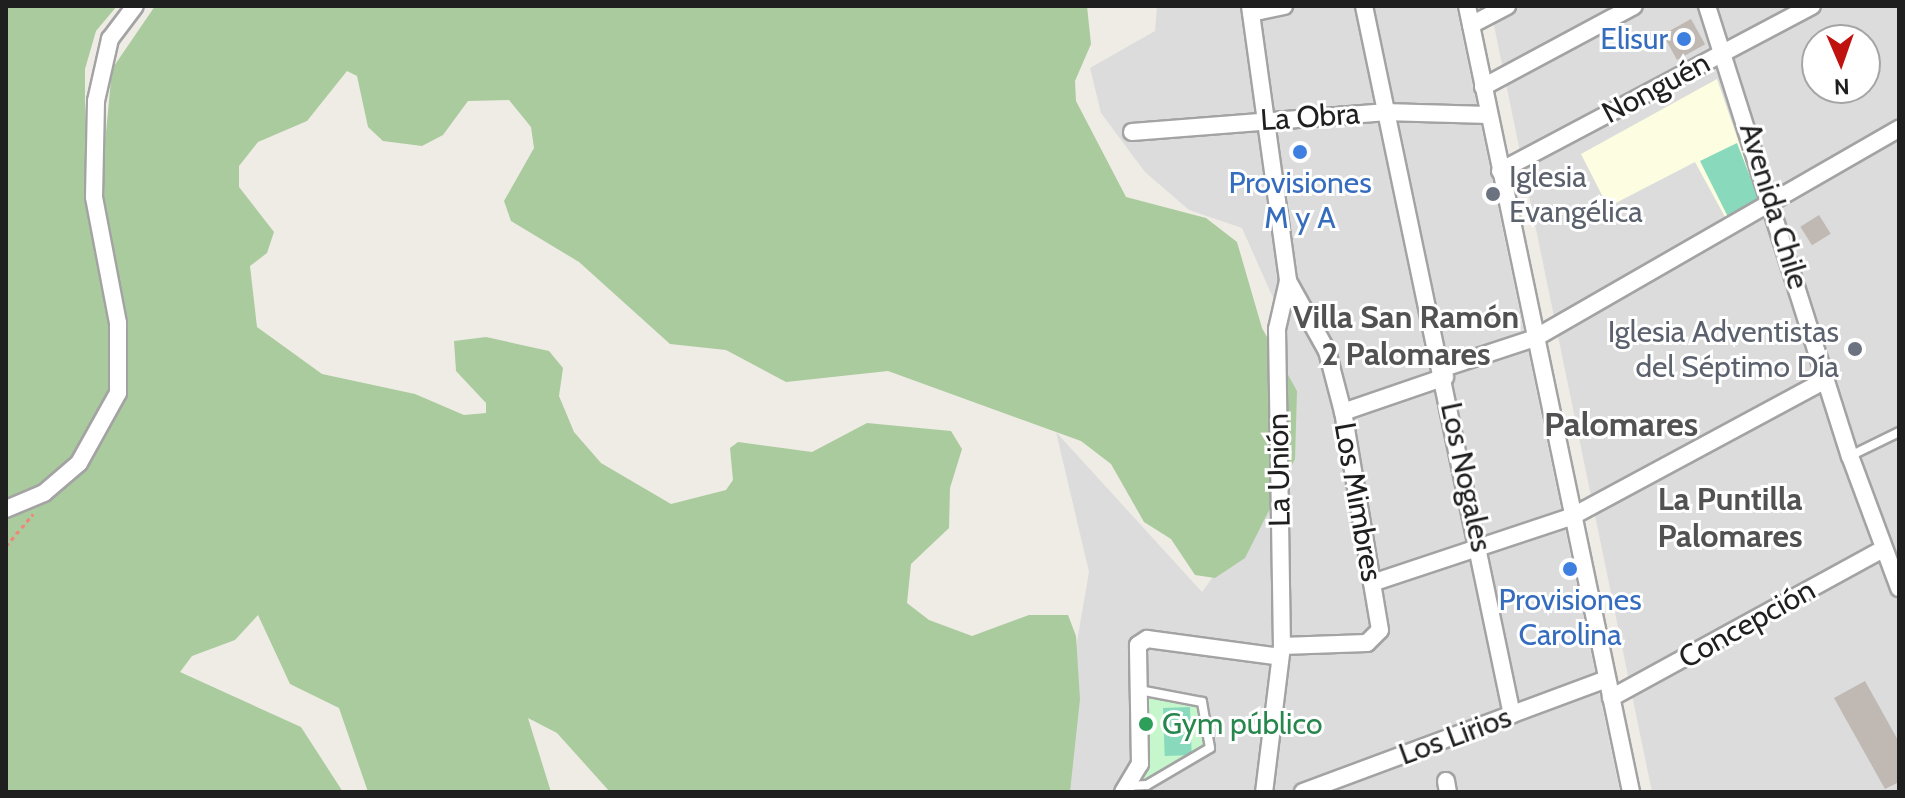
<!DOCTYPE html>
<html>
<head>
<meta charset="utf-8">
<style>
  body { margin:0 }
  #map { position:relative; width:1905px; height:798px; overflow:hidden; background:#efece6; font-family:Cabin,sans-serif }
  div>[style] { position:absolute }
  .residential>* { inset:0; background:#dddcdc }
  .education>* { inset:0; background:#fcfde1 }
  .forest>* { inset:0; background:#aacb9d }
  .park>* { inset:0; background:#c6f6cb }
  .pitch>* { inset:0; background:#89d9bc; transform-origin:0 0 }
  .building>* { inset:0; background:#bfb8b3; transform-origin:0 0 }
  .path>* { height:3px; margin-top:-1.5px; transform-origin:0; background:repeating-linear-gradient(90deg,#f08576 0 4px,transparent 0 8px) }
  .roads { filter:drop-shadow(2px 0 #a3a3a3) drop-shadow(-2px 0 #a3a3a3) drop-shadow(0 2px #a3a3a3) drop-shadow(0 -2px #a3a3a3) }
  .service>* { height:8px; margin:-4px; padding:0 4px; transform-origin:4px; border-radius:4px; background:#fff }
  .minor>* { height:16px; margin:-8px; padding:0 8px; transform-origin:8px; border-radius:8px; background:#fff }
  .dots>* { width:22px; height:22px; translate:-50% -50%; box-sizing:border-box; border:4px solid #fff; border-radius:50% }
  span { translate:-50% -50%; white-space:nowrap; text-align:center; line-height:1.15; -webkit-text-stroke:6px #fff; paint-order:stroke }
  .shop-label { font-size:30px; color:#366cbe }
  .right { translate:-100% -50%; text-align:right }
  .street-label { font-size:30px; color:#1f1f1f }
  .worship-label { font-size:30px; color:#5b616d }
  .left { translate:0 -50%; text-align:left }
  .leisure-label { font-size:30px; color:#27864d }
  .neighbourhood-label { font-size:32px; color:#525252; font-weight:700 }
  .quarter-label { font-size:34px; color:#525252; font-weight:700 }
  .frame { position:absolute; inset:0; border:8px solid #1f1f1f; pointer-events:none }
  .north { position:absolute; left:1801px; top:24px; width:80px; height:80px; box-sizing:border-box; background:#fff; border:2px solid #a5a5a5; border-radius:50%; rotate:178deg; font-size:22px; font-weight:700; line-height:32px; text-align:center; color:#1f1f1f }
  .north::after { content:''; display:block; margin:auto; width:28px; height:36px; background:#c0120e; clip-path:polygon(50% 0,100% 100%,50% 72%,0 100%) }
</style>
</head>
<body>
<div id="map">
  <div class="residential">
    <div style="clip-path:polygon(1157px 6px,1456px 6px,1620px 792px,1051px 792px,1089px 572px,1056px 432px,1202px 592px,1269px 499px,1274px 300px,1242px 228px,1189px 210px,1145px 172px,1101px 113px,1090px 68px,1155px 31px)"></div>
    <div style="clip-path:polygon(evenodd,1490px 6px,1899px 6px,1899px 792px,1652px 792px,1490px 6px,1817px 40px,1865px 40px,1865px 88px,1817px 88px,1817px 40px)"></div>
  </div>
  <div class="education">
    <div style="clip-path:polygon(1717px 79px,1761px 207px,1730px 226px,1695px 162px,1608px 207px,1581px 154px)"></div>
  </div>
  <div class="forest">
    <div style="clip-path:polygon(6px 6px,117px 6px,96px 31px,85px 69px,85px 190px,105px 143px,112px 69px,155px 6px,1087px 6px,1091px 44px,1075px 81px,1076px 101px,1126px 197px,1206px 218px,1237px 242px,1262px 328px,1297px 391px,1295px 459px,1245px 558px,1215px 578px,1195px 575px,1171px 539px,1144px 522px,1111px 464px,1081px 441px,888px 371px,786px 382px,726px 350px,670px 344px,579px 262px,511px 221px,504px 201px,534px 148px,531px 127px,509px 100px,468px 101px,443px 135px,422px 146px,383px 141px,368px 127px,357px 76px,347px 71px,307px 121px,258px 142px,239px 166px,239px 187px,274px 232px,267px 253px,250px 266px,257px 327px,322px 374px,415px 394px,464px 415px,486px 413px,486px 403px,456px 371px,454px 341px,486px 337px,549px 351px,563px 368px,559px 396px,574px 432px,601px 463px,671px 504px,726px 490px,733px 480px,730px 448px,738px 442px,812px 452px,867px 423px,951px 431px,962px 449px,950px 488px,949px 528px,911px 564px,907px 603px,929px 620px,972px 636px,1029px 615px,1068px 615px,1076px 636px,1080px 699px,1070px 792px,610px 792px,557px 733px,528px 718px,551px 792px,368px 792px,339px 708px,290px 684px,258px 615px,235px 640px,192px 656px,180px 672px,301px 727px,343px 792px,6px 792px)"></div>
  </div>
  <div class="park">
    <div style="clip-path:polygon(1146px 694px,1200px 702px,1205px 732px,1200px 753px,1143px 781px)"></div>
  </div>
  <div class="pitch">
    <div style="clip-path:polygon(1737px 143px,1760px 202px,1729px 219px,1700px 161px)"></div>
    <div style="left:1190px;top:707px;width:48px;height:27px;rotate:88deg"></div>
  </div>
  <div class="building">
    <div style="left:1691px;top:19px;width:29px;height:32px;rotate:61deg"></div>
    <div style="left:1819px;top:215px;width:22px;height:22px;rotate:58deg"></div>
    <div style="clip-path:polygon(1865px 681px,1899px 742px,1899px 782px,1885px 789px,1834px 698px)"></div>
  </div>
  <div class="path">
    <div style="left:6px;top:546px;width:42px;rotate:-49.8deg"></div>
  </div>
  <div class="roads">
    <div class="service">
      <div style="left:1850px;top:456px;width:55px;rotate:-26.1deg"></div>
      <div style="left:1127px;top:786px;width:20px;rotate:-3deg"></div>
      <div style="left:1147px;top:785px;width:73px;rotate:-30.4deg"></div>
      <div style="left:1210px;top:748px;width:47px;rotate:-99.9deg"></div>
      <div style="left:1202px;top:702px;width:64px;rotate:-169.2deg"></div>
    </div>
    <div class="minor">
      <div style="left:1250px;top:6px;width:278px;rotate:82.1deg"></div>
      <div style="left:1288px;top:281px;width:49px;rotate:102.9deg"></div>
      <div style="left:1277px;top:329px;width:317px;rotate:89.1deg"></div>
      <div style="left:1282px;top:646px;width:147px;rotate:97deg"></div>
      <div style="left:1364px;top:6px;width:724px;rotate:78.21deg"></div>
      <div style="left:1467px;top:6px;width:803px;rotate:78.21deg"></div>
      <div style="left:1707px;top:6px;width:472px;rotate:72.4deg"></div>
      <div style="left:1850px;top:456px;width:141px;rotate:69.6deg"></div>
      <div style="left:1251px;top:13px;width:34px;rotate:-12deg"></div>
      <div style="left:1471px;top:25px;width:41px;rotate:-27.8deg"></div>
      <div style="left:1483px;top:87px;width:171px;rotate:-28.2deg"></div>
      <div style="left:1132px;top:132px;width:253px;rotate:-4.5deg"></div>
      <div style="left:1384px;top:112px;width:105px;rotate:1.6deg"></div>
      <div style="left:1500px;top:171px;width:353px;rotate:-27.9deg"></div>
      <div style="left:1444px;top:368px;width:96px;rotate:-18.2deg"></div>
      <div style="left:1535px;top:338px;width:420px;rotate:-29.9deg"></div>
      <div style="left:1343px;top:412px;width:108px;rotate:-18.9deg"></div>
      <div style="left:6px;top:509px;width:41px;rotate:-22.8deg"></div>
      <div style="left:44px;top:493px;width:46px;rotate:-40.6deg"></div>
      <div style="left:79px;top:463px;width:80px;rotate:-60.9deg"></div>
      <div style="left:118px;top:393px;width:70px;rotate:-90deg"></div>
      <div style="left:118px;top:323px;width:128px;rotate:-100.8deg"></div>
      <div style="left:94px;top:197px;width:96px;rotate:-88.8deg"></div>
      <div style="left:96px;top:101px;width:64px;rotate:-77.3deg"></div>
      <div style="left:110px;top:39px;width:41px;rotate:-52.9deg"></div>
      <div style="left:1372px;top:583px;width:212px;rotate:-18.4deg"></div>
      <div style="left:1573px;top:516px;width:287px;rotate:-28.3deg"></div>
      <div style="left:1282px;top:646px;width:85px;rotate:-2deg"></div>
      <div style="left:1367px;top:643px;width:18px;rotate:-45deg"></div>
      <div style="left:1380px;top:630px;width:221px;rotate:-99.6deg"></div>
      <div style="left:1343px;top:412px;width:63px;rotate:-104.7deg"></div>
      <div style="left:1327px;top:351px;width:80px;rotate:-119.1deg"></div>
      <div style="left:1611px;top:698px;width:310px;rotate:-28.7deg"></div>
      <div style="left:1446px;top:781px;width:11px;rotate:80deg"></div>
      <div style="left:1123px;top:792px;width:33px;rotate:-59deg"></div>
      <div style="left:1140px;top:764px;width:119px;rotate:-91deg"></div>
      <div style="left:1138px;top:645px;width:11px;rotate:-34deg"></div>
      <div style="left:1147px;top:639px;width:129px;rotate:7.6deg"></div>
      <div style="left:1303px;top:792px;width:324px;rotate:-20.4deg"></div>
    </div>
  </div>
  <div class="dots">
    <div style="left:1684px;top:39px;background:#3f7fe0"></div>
    <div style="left:1300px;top:152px;background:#3f7fe0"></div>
    <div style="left:1493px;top:194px;background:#6b7280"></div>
    <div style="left:1855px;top:349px;background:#6b7280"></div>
    <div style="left:1570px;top:569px;background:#3f7fe0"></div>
    <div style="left:1146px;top:724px;background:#2e9e5b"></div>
  </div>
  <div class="shop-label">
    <span class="right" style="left:1668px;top:39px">Elisur</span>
    <span style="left:1300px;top:200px">Provisiones<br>M y A</span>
    <span style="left:1570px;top:617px">Provisiones<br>Carolina</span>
  </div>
  <div class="street-label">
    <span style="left:1656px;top:88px;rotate:-28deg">Nonguén</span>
    <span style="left:1310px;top:117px;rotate:-4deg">La Obra</span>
    <span style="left:1774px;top:206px;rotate:73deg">Avenida Chile</span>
    <span style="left:1279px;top:470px;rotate:-91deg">La Unión</span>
    <span style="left:1466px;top:477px;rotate:78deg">Los Nogales</span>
    <span style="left:1358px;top:502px;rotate:80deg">Los Mimbres</span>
    <span style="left:1747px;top:624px;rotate:-29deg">Concepción</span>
    <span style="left:1455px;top:736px;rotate:-20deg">Los Lirios</span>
  </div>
  <div class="worship-label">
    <span class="left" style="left:1509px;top:194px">Iglesia<br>Evangélica</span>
    <span class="right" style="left:1839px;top:349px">Iglesia Adventistas<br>del Séptimo Día</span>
  </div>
  <div class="leisure-label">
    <span class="left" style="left:1162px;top:724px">Gym público</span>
  </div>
  <div class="neighbourhood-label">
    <span style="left:1406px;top:336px">Villa San Ramón<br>2 Palomares</span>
    <span style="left:1730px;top:518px">La Puntilla<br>Palomares</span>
  </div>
  <div class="quarter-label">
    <span style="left:1621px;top:425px">Palomares</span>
  </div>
  <div class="frame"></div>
  <div class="north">N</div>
</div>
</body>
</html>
